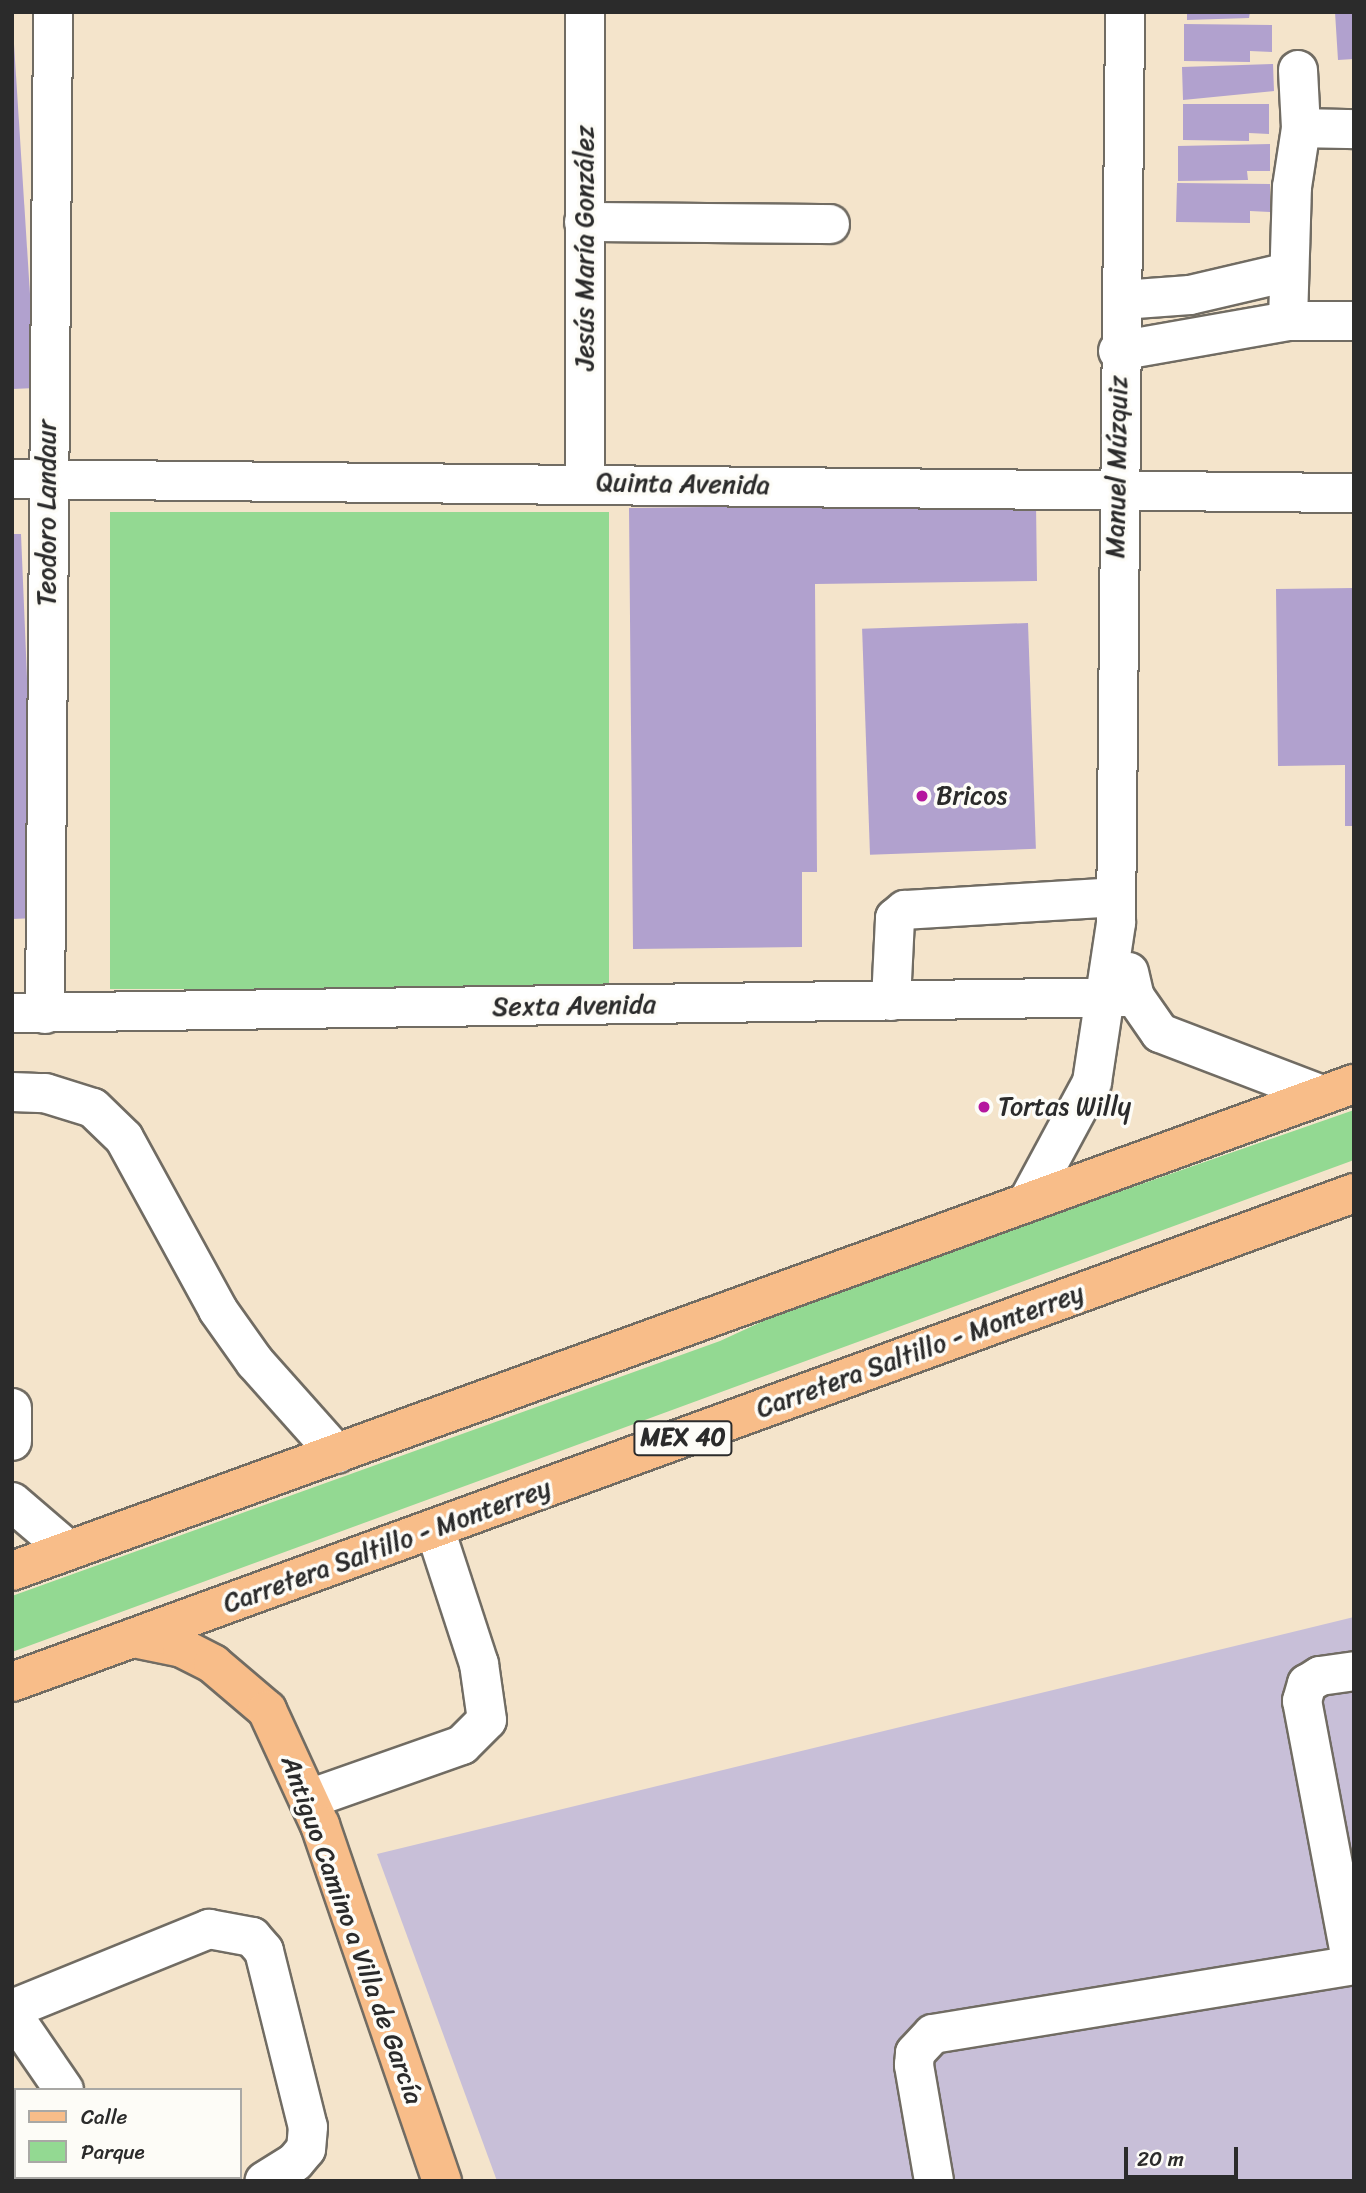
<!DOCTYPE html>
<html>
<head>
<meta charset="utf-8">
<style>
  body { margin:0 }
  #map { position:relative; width:1366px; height:2193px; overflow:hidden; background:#f4e4cb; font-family:Sriracha,sans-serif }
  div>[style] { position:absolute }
  .industrial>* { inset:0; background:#c8bfd8 }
  .green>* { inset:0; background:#93d992; transform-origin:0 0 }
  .building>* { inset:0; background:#b1a1ce; transform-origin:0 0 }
  .roads { filter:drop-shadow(2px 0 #716c63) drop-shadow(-2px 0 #716c63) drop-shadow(0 2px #716c63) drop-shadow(0 -2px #716c63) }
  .minor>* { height:38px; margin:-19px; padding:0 19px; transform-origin:19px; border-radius:19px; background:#fff }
  .major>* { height:38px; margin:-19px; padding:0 19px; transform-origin:19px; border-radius:19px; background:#f8bd89 }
  .dots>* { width:19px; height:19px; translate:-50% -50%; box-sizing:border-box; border:4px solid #fdfcf7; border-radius:50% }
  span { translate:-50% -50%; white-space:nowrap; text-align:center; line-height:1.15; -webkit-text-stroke:7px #fdfcf7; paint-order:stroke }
  .shield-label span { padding:2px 5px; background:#fdfcf7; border:2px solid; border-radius:5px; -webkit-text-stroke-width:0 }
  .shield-label { font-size:24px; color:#2b2b2b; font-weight:700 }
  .street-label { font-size:26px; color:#2b2b2b }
  .poi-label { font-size:26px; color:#2b2b2b }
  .left { translate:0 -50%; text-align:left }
  .frame { position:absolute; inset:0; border:14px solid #2b2b2b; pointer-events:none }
  .legend { position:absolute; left:14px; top:2088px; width:228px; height:91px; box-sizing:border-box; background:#fdfcf7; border:2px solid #a9a8a5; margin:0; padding:9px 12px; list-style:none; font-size:21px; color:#2b2b2b }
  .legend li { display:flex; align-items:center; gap:14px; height:35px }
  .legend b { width:35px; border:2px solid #a9a8a5 }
  .scale { position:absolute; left:1124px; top:2147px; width:114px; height:32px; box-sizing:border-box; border:4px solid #2b2b2b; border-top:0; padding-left:9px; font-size:21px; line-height:24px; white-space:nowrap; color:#2b2b2b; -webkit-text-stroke:5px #fdfcf7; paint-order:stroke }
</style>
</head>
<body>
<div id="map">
  <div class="industrial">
    <div style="clip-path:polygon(1354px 1617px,1354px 2181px,497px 2181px,377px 1854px)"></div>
  </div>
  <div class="green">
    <div style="left:110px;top:512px;width:499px;height:477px"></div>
    <div style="clip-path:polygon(1354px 1110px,1354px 1160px,12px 1652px,12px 1596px,720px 1341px,811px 1299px)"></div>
  </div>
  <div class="building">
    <div style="clip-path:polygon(1187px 12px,1250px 12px,1249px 18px,1187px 20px)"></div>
    <div style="clip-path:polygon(1335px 12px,1354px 12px,1354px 59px,1338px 60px)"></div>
    <div style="clip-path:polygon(12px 13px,36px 388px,12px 389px)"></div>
    <div style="clip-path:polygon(1184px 24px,1272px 25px,1272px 52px,1250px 51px,1250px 62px,1184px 61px)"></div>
    <div style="clip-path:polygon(1273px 64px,1274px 91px,1183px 100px,1182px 67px)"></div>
    <div style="clip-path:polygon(1183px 104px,1269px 104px,1269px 134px,1249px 133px,1249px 141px,1183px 140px)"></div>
    <div style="clip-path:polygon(1270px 144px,1270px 171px,1247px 171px,1248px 180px,1178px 181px,1178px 146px)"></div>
    <div style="clip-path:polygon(1177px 183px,1270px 184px,1270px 212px,1250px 211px,1250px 223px,1176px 222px)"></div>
    <div style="clip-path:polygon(1036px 503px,1037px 581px,815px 584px,817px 872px,802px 872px,802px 947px,633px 949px,629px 508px)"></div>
    <div style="clip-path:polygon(12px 534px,21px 534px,37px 918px,12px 919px)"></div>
    <div style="clip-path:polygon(1354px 588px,1354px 826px,1345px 826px,1345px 765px,1278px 766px,1276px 589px)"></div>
    <div style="left:1028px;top:623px;width:226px;height:166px;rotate:88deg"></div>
  </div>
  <div class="roads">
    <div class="minor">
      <div style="left:1301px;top:128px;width:53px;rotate:1.1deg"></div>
      <div style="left:584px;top:222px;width:246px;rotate:0.5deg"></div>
      <div style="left:1122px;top:300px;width:68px;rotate:-4.2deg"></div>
      <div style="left:1190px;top:295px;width:101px;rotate:-13.2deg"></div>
      <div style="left:1288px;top:321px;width:134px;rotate:-88.3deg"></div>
      <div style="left:1292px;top:187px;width:60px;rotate:-81.3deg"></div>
      <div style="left:1301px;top:128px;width:58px;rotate:-93deg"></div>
      <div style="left:1118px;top:351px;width:173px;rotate:-10deg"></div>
      <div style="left:1288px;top:321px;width:66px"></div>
      <div style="left:12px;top:479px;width:1342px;rotate:0.6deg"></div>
      <div style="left:585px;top:483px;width:471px;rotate:-90deg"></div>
      <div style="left:1129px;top:972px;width:26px;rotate:77deg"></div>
      <div style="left:1135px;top:997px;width:44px;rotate:55.2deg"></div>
      <div style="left:1160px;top:1033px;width:173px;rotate:20.9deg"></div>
      <div style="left:891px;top:1001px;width:83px;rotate:-87.2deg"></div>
      <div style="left:895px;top:918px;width:13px;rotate:-39deg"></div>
      <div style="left:905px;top:910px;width:211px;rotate:-3.5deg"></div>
      <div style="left:12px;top:1013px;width:1123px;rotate:-0.82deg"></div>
      <div style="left:45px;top:1014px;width:1002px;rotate:-89.54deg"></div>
      <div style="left:12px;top:1092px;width:33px;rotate:2deg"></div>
      <div style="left:45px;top:1093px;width:50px;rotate:17.4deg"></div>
      <div style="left:93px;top:1108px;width:43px;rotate:44.1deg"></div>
      <div style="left:124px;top:1138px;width:196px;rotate:61.3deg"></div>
      <div style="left:218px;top:1310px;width:64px;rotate:54.6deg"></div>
      <div style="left:255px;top:1362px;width:123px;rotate:48.3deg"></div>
      <div style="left:1028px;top:1201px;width:135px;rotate:-61.7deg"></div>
      <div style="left:1092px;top:1082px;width:161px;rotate:-81.4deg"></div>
      <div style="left:1116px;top:923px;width:911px;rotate:-89.43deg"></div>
      <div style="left:12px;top:1408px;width:33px;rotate:90deg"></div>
      <div style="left:12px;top:1502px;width:74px;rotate:40.6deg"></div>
      <div style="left:309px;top:1799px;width:162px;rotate:-19.4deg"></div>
      <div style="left:462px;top:1745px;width:35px;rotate:-45deg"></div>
      <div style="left:487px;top:1720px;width:57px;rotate:-98.1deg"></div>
      <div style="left:479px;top:1664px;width:142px;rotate:-108.1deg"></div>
      <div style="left:1352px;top:1965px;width:269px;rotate:-100.7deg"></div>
      <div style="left:1302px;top:1701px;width:18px;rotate:-74deg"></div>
      <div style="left:1307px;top:1684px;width:15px;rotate:-32deg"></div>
      <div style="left:1320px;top:1676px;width:34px;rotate:-8deg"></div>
      <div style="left:12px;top:2009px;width:213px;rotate:-22.1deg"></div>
      <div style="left:209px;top:1929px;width:44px;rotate:10.5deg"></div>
      <div style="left:252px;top:1937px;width:18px;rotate:49deg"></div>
      <div style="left:264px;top:1951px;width:181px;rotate:76deg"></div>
      <div style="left:308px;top:2127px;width:22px;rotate:95deg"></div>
      <div style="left:306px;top:2149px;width:17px;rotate:130deg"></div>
      <div style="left:295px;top:2162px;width:36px;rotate:148deg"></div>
      <div style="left:12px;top:2014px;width:92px;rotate:55.6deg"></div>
      <div style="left:185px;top:2177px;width:6px;rotate:39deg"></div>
      <div style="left:934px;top:2181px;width:118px;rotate:-99.8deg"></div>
      <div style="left:914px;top:2065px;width:12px;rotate:-85deg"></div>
      <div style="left:915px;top:2053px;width:26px;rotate:-47deg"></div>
      <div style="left:933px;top:2034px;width:427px;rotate:-9.3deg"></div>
    </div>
    <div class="major">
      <div style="left:12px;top:1571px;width:1428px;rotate:-19.95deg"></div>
      <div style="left:133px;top:1638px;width:50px;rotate:11.5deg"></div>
      <div style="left:182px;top:1648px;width:35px;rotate:27deg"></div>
      <div style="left:213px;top:1664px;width:71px;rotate:40.4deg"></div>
      <div style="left:267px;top:1710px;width:127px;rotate:65.3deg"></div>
      <div style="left:320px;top:1825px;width:376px;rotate:71.1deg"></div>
      <div style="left:12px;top:1682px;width:1428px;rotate:-20.02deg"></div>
    </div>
  </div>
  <div class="dots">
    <div style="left:922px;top:796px;background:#b5179e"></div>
    <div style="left:984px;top:1107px;background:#b5179e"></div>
  </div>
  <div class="shield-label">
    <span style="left:683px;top:1438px">MEX 40</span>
  </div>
  <div class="street-label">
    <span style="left:585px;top:248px;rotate:-90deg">Jesús María González</span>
    <span style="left:1117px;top:467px;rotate:-89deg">Manuel Múzquiz</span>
    <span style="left:683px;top:484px;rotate:1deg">Quinta Avenida</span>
    <span style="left:47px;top:513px;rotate:-90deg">Teodoro Landaur</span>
    <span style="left:574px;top:1006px;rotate:-1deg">Sexta Avenida</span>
    <span style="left:920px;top:1351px;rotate:-20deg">Carretera Saltillo - Monterrey</span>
    <span style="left:387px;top:1546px;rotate:-20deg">Carretera Saltillo - Monterrey</span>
    <span style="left:352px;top:1930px;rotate:70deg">Antiguo Camino a Villa de García</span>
  </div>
  <div class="poi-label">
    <span class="left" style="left:936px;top:796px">Bricos</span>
    <span class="left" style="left:998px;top:1107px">Tortas Willy</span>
  </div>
  <div class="frame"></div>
  <ul class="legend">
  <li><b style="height:9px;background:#f8bd89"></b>Calle</li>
  <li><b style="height:19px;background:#93d992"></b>Parque</li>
  </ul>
  <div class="scale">20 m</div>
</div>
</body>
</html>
